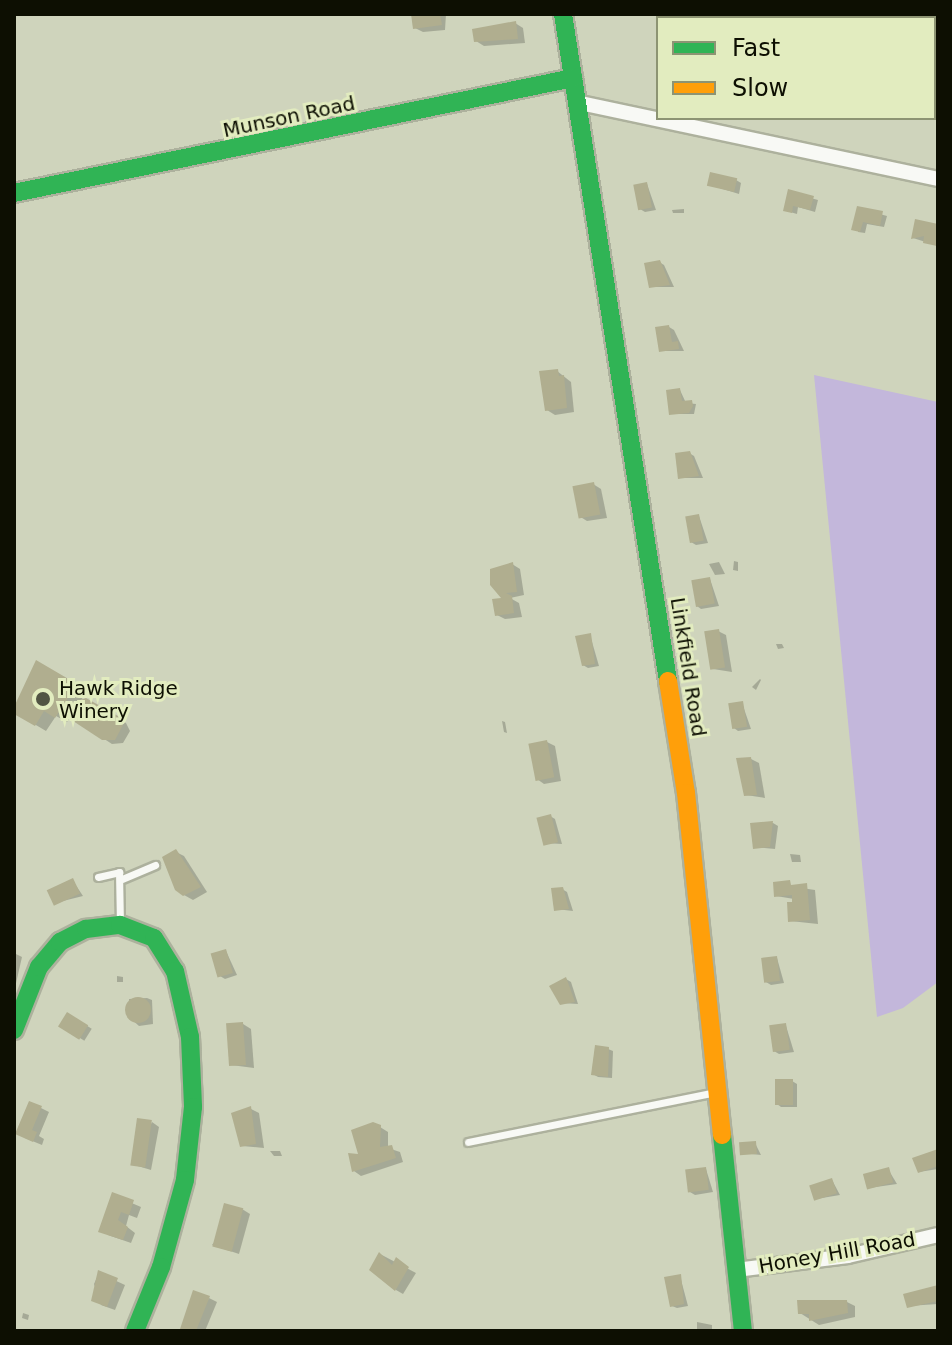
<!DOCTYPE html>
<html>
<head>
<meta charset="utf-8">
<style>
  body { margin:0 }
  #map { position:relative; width:952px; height:1345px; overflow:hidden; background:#cfd4bc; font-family:"DejaVu Sans",sans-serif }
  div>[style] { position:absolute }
  .green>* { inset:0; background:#c3b7db }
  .shadow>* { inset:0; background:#0003; transform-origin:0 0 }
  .building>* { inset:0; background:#b0ae8f; transform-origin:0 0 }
  .round { border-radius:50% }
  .roads { filter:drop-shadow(2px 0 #adb19d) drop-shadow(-2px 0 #adb19d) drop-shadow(0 2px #adb19d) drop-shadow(0 -2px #adb19d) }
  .lane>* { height:7px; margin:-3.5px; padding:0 3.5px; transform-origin:3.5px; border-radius:3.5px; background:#f8f9f5 }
  .street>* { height:14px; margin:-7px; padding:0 7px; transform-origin:7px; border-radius:7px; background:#f8f9f5 }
  .fast>* { height:18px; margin:-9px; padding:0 9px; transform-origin:9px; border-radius:9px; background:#30b455 }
  .slow>* { height:18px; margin:-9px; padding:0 9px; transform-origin:9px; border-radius:9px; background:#ff9f0a }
  .dots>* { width:22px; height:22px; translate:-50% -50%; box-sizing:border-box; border:4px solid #e2ecbf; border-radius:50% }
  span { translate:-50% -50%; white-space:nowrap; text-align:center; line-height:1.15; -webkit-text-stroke:6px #e2ecbf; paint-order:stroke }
  .street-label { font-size:20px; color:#0d0f02 }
  .poi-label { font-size:20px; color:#0d0f02 }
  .left { translate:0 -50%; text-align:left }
  .frame { position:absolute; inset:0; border:16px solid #0d0f02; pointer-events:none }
  .legend { position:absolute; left:656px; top:16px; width:280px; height:104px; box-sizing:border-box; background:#e2ecbf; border:2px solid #8d9473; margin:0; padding:10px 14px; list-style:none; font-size:24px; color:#0d0f02 }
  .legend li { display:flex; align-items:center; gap:16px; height:40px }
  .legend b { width:40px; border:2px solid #8d9473 }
</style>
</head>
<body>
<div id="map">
  <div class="green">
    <div style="clip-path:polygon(814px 375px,938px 402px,938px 982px,903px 1008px,877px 1017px)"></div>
  </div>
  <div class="shadow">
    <div style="clip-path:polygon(413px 14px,446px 14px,445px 30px,423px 32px,415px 28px)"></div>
    <div style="clip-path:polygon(515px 23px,523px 28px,525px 43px,484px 46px,476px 41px)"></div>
    <div style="clip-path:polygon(736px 180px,741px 183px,739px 194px,710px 185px)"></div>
    <div style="clip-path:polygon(647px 184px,656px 210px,645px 212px,640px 209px)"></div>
    <div style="clip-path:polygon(789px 192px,818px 200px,815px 212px,798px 207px,797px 214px,790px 212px)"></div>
    <div style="clip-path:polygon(858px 208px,887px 216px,884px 227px,867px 224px,865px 233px,858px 232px)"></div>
    <div style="clip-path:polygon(684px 209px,684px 213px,673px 213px,672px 210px)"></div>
    <div style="clip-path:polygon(917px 222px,938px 226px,938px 246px,913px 238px)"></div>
    <div style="clip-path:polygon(659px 262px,664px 265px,674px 287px,651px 287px)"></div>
    <div style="clip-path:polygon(669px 327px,674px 330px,684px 351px,661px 351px)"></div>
    <div style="clip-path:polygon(557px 371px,571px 382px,574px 412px,555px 415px,547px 410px)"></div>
    <div style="clip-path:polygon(680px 390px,686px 403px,696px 404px,694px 414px,671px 414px)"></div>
    <div style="clip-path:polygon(689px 453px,694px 456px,703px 478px,680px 478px)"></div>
    <div style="clip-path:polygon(593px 484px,601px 489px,607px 518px,587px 521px,579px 516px)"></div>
    <div style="clip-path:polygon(699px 516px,708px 543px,696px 545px,691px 542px)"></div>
    <div style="clip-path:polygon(734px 561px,738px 562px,738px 571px,733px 570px)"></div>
    <div style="clip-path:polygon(719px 562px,725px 574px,715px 575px,709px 564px)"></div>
    <div style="clip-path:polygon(512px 564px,520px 569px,524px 595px,510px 598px,519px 603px,522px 617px,505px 619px,497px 615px,505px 599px,492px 585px)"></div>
    <div style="clip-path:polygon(710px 579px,719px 606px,701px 609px,697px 606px)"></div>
    <div style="clip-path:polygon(718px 631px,726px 635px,732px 672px,713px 669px)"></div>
    <div style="clip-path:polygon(590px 635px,599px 666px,588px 668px,583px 665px)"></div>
    <div style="clip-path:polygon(776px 644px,782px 644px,784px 648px,778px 649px)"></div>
    <div style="clip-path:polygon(36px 663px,87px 691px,80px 702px,85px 700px,126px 723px,130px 731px,123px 743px,112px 744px,70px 717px,67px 722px,56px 716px,46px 731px,14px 712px)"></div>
    <div style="clip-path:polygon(761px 680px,756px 690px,752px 687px,760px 679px)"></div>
    <div style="clip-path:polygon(742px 703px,751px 729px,738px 731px,734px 728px)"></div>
    <div style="clip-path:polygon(502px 721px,505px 722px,507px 733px,504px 732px)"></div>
    <div style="clip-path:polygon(547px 742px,555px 746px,561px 781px,544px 784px,537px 779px)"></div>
    <div style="clip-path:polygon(751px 759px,759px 763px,765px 798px,746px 795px)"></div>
    <div style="clip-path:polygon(550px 816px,555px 819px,562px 844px,544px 843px)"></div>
    <div style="clip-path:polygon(773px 823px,778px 826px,775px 849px,755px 847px,752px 825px)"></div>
    <div style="clip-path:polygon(176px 852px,184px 856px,207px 892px,193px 900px,184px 895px)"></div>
    <div style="clip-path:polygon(790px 854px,800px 855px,801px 862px,792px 862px)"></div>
    <div style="clip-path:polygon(73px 881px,83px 896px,55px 903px)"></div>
    <div style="clip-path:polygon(775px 884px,815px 890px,818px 924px,790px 921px,794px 899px,776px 896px)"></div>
    <div style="clip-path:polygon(562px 889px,567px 892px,573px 911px,556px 909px)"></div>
    <div style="clip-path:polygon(226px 951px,237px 975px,225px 979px,220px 976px)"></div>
    <div style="clip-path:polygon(14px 953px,22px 957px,14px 992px)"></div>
    <div style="clip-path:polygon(777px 958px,784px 983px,771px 985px,766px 982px)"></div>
    <div style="clip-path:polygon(117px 976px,123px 977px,123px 982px,117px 982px)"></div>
    <div style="clip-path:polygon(566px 979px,571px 982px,578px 1004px,561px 1003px)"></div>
    <div style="clip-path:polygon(147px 998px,152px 1000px,153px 1024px,139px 1026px,130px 1018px,129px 999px)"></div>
    <div style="left:68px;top:1014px;width:28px;height:14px;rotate:32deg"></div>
    <div style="clip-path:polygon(243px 1024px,251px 1029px,254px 1068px,231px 1065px)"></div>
    <div style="clip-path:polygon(786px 1026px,794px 1052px,779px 1054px,774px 1051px)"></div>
    <div style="clip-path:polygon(608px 1049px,613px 1051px,612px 1078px,598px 1077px,593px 1074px)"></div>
    <div style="clip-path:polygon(792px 1081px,797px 1084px,797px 1107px,781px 1107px,777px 1104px)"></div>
    <div style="clip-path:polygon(31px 1103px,49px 1112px,39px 1136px,44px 1139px,42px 1145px,25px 1138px)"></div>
    <div style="clip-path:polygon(251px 1109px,259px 1113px,264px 1148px,242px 1146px)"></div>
    <div style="clip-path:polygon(152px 1122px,159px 1127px,151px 1170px,131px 1164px)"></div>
    <div style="clip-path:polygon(380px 1127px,388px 1132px,388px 1148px,400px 1152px,403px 1162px,361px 1176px,354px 1171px)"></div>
    <div style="clip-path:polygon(755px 1143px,761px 1155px,742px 1153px)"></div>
    <div style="clip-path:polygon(270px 1151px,280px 1151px,282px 1156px,274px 1156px)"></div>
    <div style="clip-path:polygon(938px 1151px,938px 1169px,919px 1172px)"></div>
    <div style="clip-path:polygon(706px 1169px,713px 1192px,695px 1195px,690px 1192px)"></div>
    <div style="clip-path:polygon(888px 1169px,897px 1184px,869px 1188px)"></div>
    <div style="clip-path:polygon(832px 1180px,840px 1195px,816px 1199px)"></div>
    <div style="clip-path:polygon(113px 1195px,141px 1207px,137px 1218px,129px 1215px,126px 1226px,135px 1233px,131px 1243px,108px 1235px)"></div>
    <div style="clip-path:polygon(242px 1209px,250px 1214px,239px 1254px,212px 1245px)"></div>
    <div style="clip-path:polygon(380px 1254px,416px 1273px,403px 1294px,396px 1290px)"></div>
    <div style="clip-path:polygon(99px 1273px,125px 1285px,115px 1310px,101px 1305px,94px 1284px)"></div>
    <div style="clip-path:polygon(680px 1276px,688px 1306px,677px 1308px,672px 1306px)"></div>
    <div style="clip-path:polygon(938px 1289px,938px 1304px,908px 1306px)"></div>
    <div style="clip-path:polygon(209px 1298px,217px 1302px,205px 1331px,188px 1331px)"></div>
    <div style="clip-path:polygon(847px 1302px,855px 1306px,855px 1317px,819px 1325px,800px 1313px)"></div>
    <div style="clip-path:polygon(23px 1313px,29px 1315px,28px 1320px,22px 1318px)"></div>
    <div style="clip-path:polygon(697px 1322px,712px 1325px,712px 1331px,697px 1331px)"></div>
  </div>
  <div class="building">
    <div style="clip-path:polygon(411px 14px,440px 14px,442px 25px,413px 29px)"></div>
    <div style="clip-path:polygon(516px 21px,518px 39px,474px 42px,472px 29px)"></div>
    <div style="left:710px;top:172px;width:28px;height:14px;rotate:13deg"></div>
    <div style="left:647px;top:182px;width:26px;height:14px;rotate:79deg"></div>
    <div style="clip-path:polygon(788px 189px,814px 196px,810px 210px,793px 206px,792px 213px,783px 211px)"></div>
    <div style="clip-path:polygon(857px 206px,883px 211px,880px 226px,863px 222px,860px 232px,851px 230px)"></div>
    <div style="clip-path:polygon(915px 219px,938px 224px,937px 246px,923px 243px,924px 236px,911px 239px)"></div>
    <div style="clip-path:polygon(660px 260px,670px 285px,649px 288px,644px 263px)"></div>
    <div style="clip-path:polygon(669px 325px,672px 342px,678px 341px,679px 349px,659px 352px,655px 327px)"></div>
    <div style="clip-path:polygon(558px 369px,559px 376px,564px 375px,567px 408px,545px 411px,539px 371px)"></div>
    <div style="clip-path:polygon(680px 388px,682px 401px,692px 400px,693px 406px,689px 413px,669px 415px,666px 390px)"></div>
    <div style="clip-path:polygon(690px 451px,699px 476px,678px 479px,675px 453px)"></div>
    <div style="left:594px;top:482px;width:33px;height:22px;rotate:79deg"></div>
    <div style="left:699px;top:514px;width:27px;height:14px;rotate:80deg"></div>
    <div style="clip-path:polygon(513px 562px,517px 592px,506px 593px,512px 596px,514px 613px,495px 616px,492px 599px,501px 598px,490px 585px,490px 569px)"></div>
    <div style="left:710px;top:577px;width:27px;height:19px;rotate:80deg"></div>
    <div style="left:719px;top:629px;width:39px;height:15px;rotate:81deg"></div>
    <div style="clip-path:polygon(591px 633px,595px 664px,582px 666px,575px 636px)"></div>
    <div style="clip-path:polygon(36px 660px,77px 684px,55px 718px,44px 711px,35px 726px,14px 714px,14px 707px)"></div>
    <div style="clip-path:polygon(86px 698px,118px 716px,123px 725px,115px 740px,102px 740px,70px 719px,72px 703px)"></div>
    <div style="left:743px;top:701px;width:26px;height:15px;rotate:81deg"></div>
    <div style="left:547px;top:740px;width:38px;height:19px;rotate:79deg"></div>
    <div style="clip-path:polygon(751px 757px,757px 795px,744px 796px,736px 758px)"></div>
    <div style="left:551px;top:814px;width:29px;height:15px;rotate:76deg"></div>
    <div style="clip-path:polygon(773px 821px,770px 847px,753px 849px,750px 823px)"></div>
    <div style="clip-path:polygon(176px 849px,201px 887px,183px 896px,175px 890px,162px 857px)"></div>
    <div style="left:73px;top:878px;width:17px;height:29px;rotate:65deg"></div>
    <div style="clip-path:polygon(790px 880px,791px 885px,807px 883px,810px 920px,788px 922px,787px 902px,792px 902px,792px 895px,774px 897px,773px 882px)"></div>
    <div style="clip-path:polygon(563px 887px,569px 909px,554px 911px,551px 888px)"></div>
    <div style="left:226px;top:949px;width:25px;height:16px;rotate:74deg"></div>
    <div style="left:777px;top:956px;width:25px;height:16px;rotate:83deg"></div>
    <div style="clip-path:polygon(566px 977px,575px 1002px,560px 1005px,549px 986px)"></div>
    <div class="round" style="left:125px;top:997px;width:26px;height:26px"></div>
    <div style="left:67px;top:1012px;width:25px;height:17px;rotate:32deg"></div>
    <div style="left:243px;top:1022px;width:43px;height:17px;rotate:86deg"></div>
    <div style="left:786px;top:1023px;width:27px;height:17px;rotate:82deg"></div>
    <div style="clip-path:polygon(595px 1045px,609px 1047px,608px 1077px,591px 1075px)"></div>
    <div style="left:775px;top:1079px;width:18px;height:26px"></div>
    <div style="clip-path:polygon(29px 1101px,42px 1106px,32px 1130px,37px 1132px,33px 1142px,15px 1134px)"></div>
    <div style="clip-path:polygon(251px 1106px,256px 1144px,240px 1147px,231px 1113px)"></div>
    <div style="left:137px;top:1118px;width:15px;height:48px;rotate:8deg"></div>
    <div style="clip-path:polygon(373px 1122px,381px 1125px,380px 1147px,392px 1145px,396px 1158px,352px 1172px,348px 1153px,358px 1154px,351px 1130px)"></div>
    <div style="left:756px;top:1141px;width:13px;height:17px;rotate:86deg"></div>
    <div style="clip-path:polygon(938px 1149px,938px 1166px,918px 1173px,912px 1158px)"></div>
    <div style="left:706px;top:1167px;width:23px;height:21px;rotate:83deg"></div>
    <div style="left:889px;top:1167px;width:16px;height:27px;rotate:75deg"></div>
    <div style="left:832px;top:1178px;width:16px;height:24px;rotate:72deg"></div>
    <div style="clip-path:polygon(112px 1192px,134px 1200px,129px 1215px,121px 1212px,118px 1220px,128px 1227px,123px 1240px,98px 1232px)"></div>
    <div style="left:224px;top:1203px;width:20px;height:45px;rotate:15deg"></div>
    <div style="clip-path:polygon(379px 1252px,392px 1265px,396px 1257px,409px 1267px,395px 1291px,369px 1270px)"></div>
    <div style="clip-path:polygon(98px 1270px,118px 1278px,107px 1307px,91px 1301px)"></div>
    <div style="clip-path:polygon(681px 1274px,684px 1304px,670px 1307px,664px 1277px)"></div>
    <div style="clip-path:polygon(938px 1285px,938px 1301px,907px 1308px,903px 1294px)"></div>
    <div style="clip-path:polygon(193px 1290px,210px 1296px,196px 1331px,186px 1331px,180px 1329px)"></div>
    <div style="clip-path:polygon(797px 1300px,847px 1300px,848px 1313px,809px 1321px,809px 1314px,798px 1314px)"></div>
  </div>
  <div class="roads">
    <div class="lane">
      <div style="left:98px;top:877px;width:22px;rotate:-13deg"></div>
      <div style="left:119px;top:872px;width:51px;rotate:88.9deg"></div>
      <div style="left:122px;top:879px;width:36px;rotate:-23deg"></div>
      <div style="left:468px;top:1142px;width:252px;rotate:-11.4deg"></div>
    </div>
    <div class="street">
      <div style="left:576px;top:102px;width:370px;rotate:12deg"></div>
      <div style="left:736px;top:1270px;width:113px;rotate:-7.1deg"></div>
      <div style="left:848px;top:1256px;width:92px;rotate:-13.1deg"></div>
    </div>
    <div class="fast">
      <div style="left:563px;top:14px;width:675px;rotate:81.05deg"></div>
      <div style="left:14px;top:193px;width:571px;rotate:-11.62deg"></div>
      <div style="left:14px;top:1030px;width:68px;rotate:-68.4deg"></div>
      <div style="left:39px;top:967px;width:33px;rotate:-50deg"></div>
      <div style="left:60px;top:942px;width:29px;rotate:-27deg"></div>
      <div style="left:86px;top:929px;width:34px;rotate:-7deg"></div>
      <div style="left:120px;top:925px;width:36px;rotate:21deg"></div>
      <div style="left:154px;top:938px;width:39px;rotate:58deg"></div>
      <div style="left:175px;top:971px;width:68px;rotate:77.2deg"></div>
      <div style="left:190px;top:1037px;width:70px;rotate:87.5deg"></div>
      <div style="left:193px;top:1107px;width:73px;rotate:96.3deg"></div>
      <div style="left:185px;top:1180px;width:90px;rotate:105.4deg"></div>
      <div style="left:161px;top:1267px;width:69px;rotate:112.1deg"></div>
      <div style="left:722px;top:1135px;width:197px;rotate:83.9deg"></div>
    </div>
    <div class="slow">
      <div style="left:668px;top:681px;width:113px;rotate:80.9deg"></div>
      <div style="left:686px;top:793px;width:344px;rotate:84deg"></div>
    </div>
  </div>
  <div class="dots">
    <div style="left:43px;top:699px;background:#515443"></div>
  </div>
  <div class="street-label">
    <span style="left:289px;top:117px;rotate:-12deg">Munson Road</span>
    <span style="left:688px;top:667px;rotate:81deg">Linkfield Road</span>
    <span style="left:837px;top:1253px;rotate:-10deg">Honey Hill Road</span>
  </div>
  <div class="poi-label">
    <span class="left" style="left:59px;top:700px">Hawk Ridge<br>Winery</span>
  </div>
  <div class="frame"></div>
  <ul class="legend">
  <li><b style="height:10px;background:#30b455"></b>Fast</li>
  <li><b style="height:10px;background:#ff9f0a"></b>Slow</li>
  </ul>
</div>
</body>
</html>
